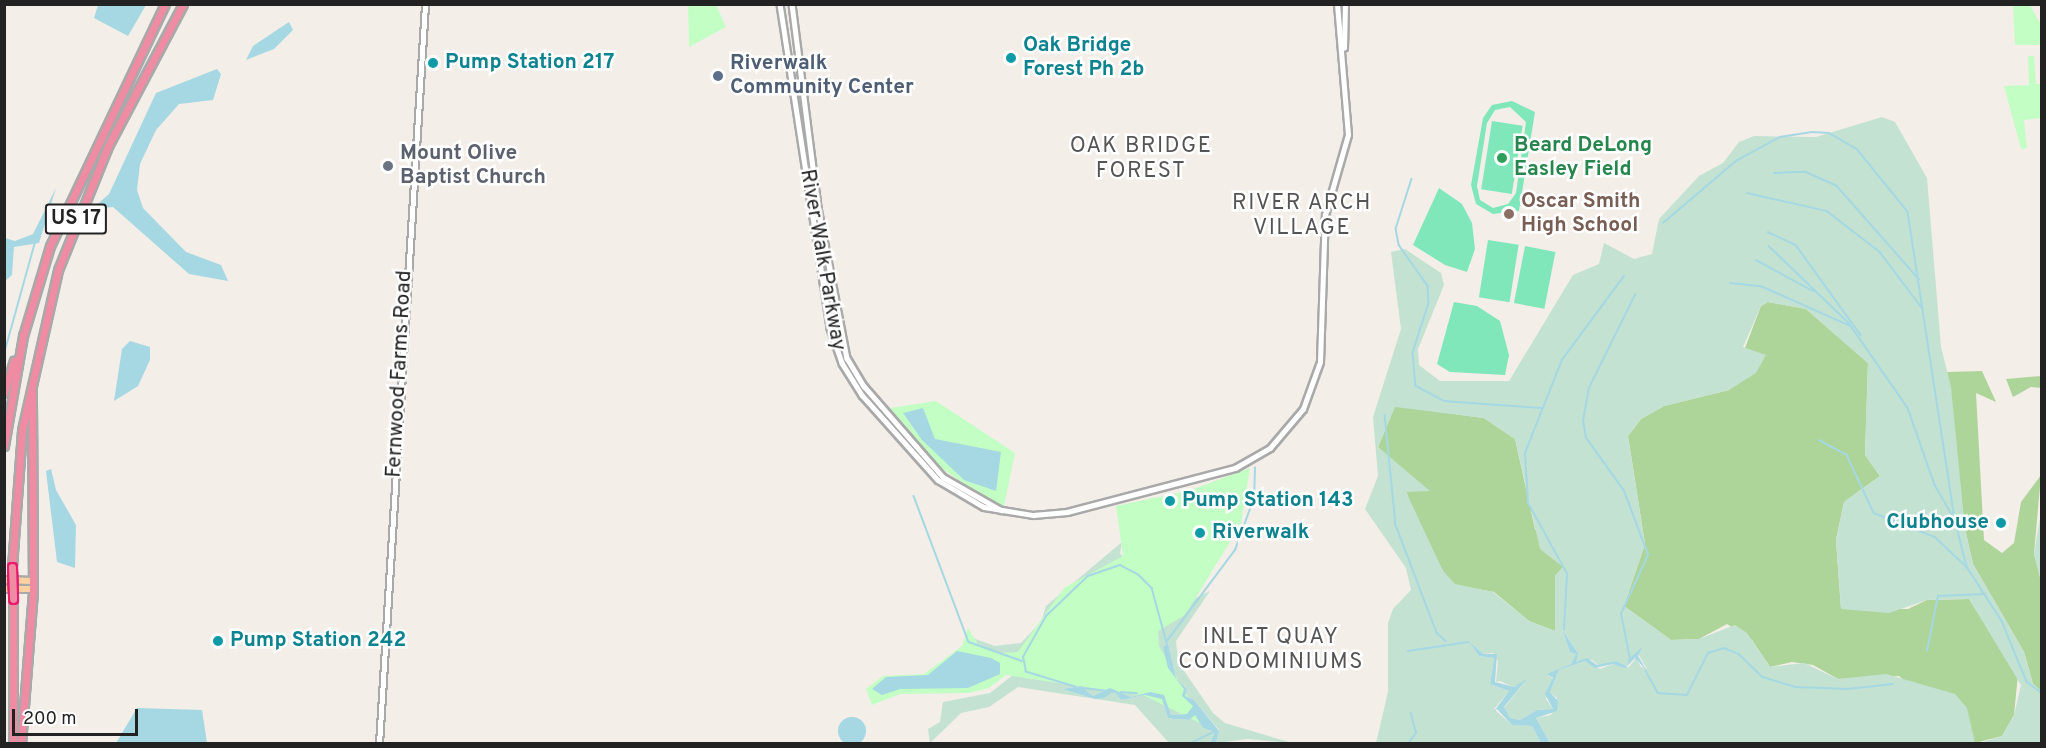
<!DOCTYPE html>
<html>
<head>
<meta charset="utf-8">
<style>
  body { margin:0 }
  #map { position:relative; width:2046px; height:748px; overflow:hidden; background:#f3eee8; font-family:Overpass,sans-serif }
  div>[style] { position:absolute }
  .forest>* { inset:0; background:#aed599 }
  .wetland>* { inset:0; background:#c3e2d2 }
  .park>* { inset:0; background:#c3fec5 }
  .pitch>* { inset:0; background:#80e7ba; transform-origin:0 0 }
  .water>* { inset:0; background:#a5d8e3 }
  .round { border-radius:50% }
  .stream>* { height:1.5px; margin:-0.75px; padding:0 0.75px; transform-origin:0.75px; border-radius:0.75px; background:#a5d8e3 }
  .roads { filter:drop-shadow(2px 0 #a9a9a9) drop-shadow(-2px 0 #a9a9a9) drop-shadow(0 2px #a9a9a9) drop-shadow(0 -2px #a9a9a9) }
  .minor>* { height:4.5px; margin:-2.25px; padding:0 2.25px; transform-origin:2.25px; border-radius:2.25px; background:#fff }
  .major>* { height:6px; margin:-3px; padding:0 3px; transform-origin:3px; border-radius:3px; background:#ffd1a0 }
  .highway>* { height:7px; margin:-3.5px; padding:0 3.5px; transform-origin:3.5px; border-radius:3.5px; background:#ef8ba2 }
  .bridges { filter:drop-shadow(2px 0 #ea1b6d) drop-shadow(-2px 0 #ea1b6d) drop-shadow(0 2px #ea1b6d) drop-shadow(0 -2px #ea1b6d) }
  .highway-bridge>* { height:7px; margin:-3.5px; padding:0 3.5px; transform-origin:3.5px; border-radius:3.5px; background:#ef8ba2 }
  .dots>* { width:16px; height:16px; translate:-50% -50%; box-sizing:border-box; border:3px solid #fff; border-radius:50% }
  span { translate:-50% -50%; white-space:nowrap; text-align:center; line-height:1.15; -webkit-text-stroke:5px #fff; paint-order:stroke }
  .shield-label span { padding:2px 4px; background:#fff; border:2px solid; border-radius:4px; -webkit-text-stroke-width:0 }
  .shield-label { font-size:20px; color:#222; font-weight:700 }
  .culture-label { font-size:21px; color:#0d838f; font-weight:700 }
  .left { translate:0 -50%; text-align:left }
  .right { translate:-100% -50%; text-align:right }
  .service-label { font-size:21px; color:#4e5e75; font-weight:700 }
  .leisure-label { font-size:21px; color:#27864d; font-weight:700 }
  .worship-label { font-size:21px; color:#5b616d; font-weight:700 }
  .education-label { font-size:21px; color:#785e54; font-weight:700 }
  .street-label { font-size:21px; color:#222 }
  .neighbourhood-label { font-size:22px; color:#555; letter-spacing:1.5px }
  .frame { position:absolute; inset:0; border:6px solid #222; pointer-events:none }
  .scale { position:absolute; left:12px; top:709px; width:126px; height:27px; box-sizing:border-box; border:3px solid #222; border-top:0; padding-left:8px; font-size:18px; line-height:21px; white-space:nowrap; color:#222; -webkit-text-stroke:4px #fff; paint-order:stroke }
</style>
</head>
<body>
<div id="map">
  <div class="forest">
    <div style="clip-path:polygon(1768px 302px,1806px 309px,1868px 363px,1865px 455px,1880px 476px,1844px 502px,1836px 540px,1841px 609px,1908px 609px,1927px 600px,1969px 599px,2018px 674px,2014px 715px,2002px 736px,1975px 743px,1899px 676px,1838px 679px,1813px 665px,1792px 662px,1770px 667px,1752px 640px,1727px 624px,1699px 639px,1671px 640px,1624px 606px,1645px 544px,1628px 436px,1641px 419px,1664px 406px,1729px 390px,1761px 306px)"></div>
    <div style="clip-path:polygon(1982px 371px,1996px 402px,1976px 393px,1984px 540px,2002px 553px,2014px 543px,2021px 502px,2041px 475px,2034px 554px,2041px 581px,2041px 691px,2033px 684px,2024px 652px,1973px 564px,1965px 529px,1947px 372px)"></div>
    <div style="clip-path:polygon(2041px 376px,2041px 388px,2031px 387px,2013px 397px,2006px 379px)"></div>
    <div style="clip-path:polygon(1395px 406px,1484px 418px,1515px 439px,1535px 529px,1563px 567px,1555px 576px,1555px 631px,1529px 621px,1494px 592px,1455px 585px,1443px 571px,1419px 526px,1406px 491px,1410px 489px,1378px 447px)"></div>
  </div>
  <div class="wetland">
    <div style="clip-path:polygon(evenodd,1882px 117px,1895px 122px,1927px 178px,1941px 347px,1951px 387px,1965px 529px,1973px 564px,2024px 652px,2033px 684px,2041px 691px,2041px 743px,1980px 743px,2002px 736px,2014px 715px,2021px 685px,1969px 599px,1927px 600px,1889px 613px,1841px 609px,1836px 540px,1844px 502px,1880px 476px,1865px 455px,1868px 363px,1806px 309px,1768px 302px,1761px 306px,1743px 347px,1766px 355px,1756px 373px,1729px 390px,1664px 406px,1641px 419px,1628px 436px,1645px 544px,1624px 606px,1671px 640px,1699px 639px,1735px 625px,1747px 633px,1770px 667px,1804px 663px,1838px 679px,1886px 674px,1955px 694px,1967px 708px,1975px 743px,1550px 743px,1536px 718px,1551px 715px,1557px 698px,1550px 692px,1559px 670px,1585px 661px,1600px 669px,1613px 664px,1629px 667px,1636px 658px,1641px 667px,1647px 669px,1637px 652px,1627px 666px,1616px 661px,1599px 666px,1592px 660px,1575px 662px,1577px 651px,1562px 629px,1570px 652px,1577px 654px,1571px 664px,1548px 675px,1553px 679px,1546px 699px,1553px 709px,1537px 710px,1520px 720px,1510px 718px,1504px 708px,1524px 683px,1513px 687px,1500px 681px,1496px 682px,1498px 661px,1493px 653px,1483px 654px,1470px 644px,1479px 656px,1494px 658px,1490px 684px,1509px 691px,1494px 709px,1512px 725px,1532px 726px,1541px 743px,1376px 743px,1388px 692px,1388px 623px,1393px 609px,1411px 590px,1406px 568px,1365px 509px,1378px 476px,1373px 417px,1401px 329px,1391px 252px,1405px 249px,1441px 273px,1444px 285px,1418px 349px,1419px 365px,1440px 381px,1509px 381px,1573px 275px,1599px 264px,1604px 243px,1634px 259px,1652px 254px,1659px 219px,1699px 176px,1723px 163px,1739px 142px,1754px 136px,1816px 137px,1882px 117px,1395px 407px,1484px 418px,1515px 439px,1540px 549px,1563px 567px,1555px 576px,1555px 631px,1529px 621px,1493px 592px,1455px 584px,1443px 571px,1406px 492px,1430px 491px,1378px 447px,1395px 407px)"></div>
    <div style="clip-path:polygon(2041px 512px,2042px 512px,2041px 581px,2034px 554px)"></div>
    <div style="clip-path:polygon(evenodd,1122px 542px,1120px 554px,1148px 571px,1169px 611px,1210px 591px,1176px 641px,1178px 662px,1213px 713px,1225px 723px,1292px 743px,1248px 739px,1216px 743px,1219px 730px,1194px 700px,1185px 696px,1187px 689px,1176px 678px,1168px 643px,1163px 647px,1172px 677px,1184px 689px,1183px 696px,1193px 706px,1187px 714px,1171px 715px,1164px 695px,1150px 692px,1131px 697px,1110px 688px,1093px 696px,1081px 686px,1062px 689px,1095px 699px,1114px 691px,1121px 700px,1145px 695px,1162px 699px,1168px 718px,1189px 720px,1195px 715px,1203px 728px,1215px 732px,1210px 743px,1169px 743px,1135px 705px,1018px 687px,989px 707px,961px 713px,930px 743px,928px 729px,940px 722px,943px 702px,990px 693px,1013px 675px,1011px 660px,973px 648px,967px 636px,995px 646px,1021px 643px,1041px 622px,1046px 606px,1122px 542px,1117px 567px,1129px 569px,1148px 592px,1148px 621px,1131px 627px,1154px 671px,1145px 676px,1123px 669px,1123px 680px,1112px 676px,1068px 681px,1038px 670px,1037px 649px,1059px 602px,1117px 567px)"></div>
  </div>
  <div class="park">
    <div style="clip-path:polygon(688px 5px,716px 5px,726px 27px,689px 47px)"></div>
    <div style="clip-path:polygon(2013px 5px,2030px 5px,2041px 25px,2041px 45px,2015px 45px)"></div>
    <div style="clip-path:polygon(2028px 56px,2034px 56px,2036px 84px,2041px 84px,2041px 118px,2024px 120px,2027px 148px,2021px 149px,2004px 86px,2029px 85px)"></div>
    <div style="clip-path:polygon(936px 401px,1015px 453px,1003px 511px,934px 463px,884px 409px)"></div>
    <div style="clip-path:polygon(1250px 468px,1241px 524px,1185px 615px,1158px 631px,1159px 646px,1204px 725px,1145px 696px,1006px 675px,989px 688px,969px 693px,900px 694px,872px 705px,866px 689px,883px 676px,924px 674px,962px 646px,968px 628px,978px 644px,998px 653px,1018px 652px,1064px 588px,1123px 556px,1116px 506px,1191px 490px)"></div>
  </div>
  <div class="pitch">
    <div style="clip-path:polygon(evenodd,1512px 101px,1535px 112px,1519px 211px,1493px 214px,1476px 204px,1471px 185px,1483px 118px,1492px 105px,1512px 101px,1510px 107px,1526px 122px,1516px 193px,1508px 204px,1493px 208px,1480px 200px,1477px 186px,1487px 123px,1495px 110px,1510px 107px)"></div>
    <div style="left:1492px;top:121px;width:31px;height:69px;rotate:9deg"></div>
    <div style="clip-path:polygon(1439px 188px,1462px 204px,1472px 223px,1475px 249px,1467px 272px,1445px 265px,1413px 245px)"></div>
    <div style="left:1488px;top:240px;width:31px;height:58px;rotate:9deg"></div>
    <div style="left:1525px;top:246px;width:31px;height:58px;rotate:11deg"></div>
    <div style="clip-path:polygon(1454px 302px,1477px 306px,1500px 321px,1509px 355px,1505px 375px,1450px 372px,1437px 364px)"></div>
  </div>
  <div class="water">
    <div style="clip-path:polygon(98px 5px,98px 4px,146px 5px,128px 36px,94px 18px)"></div>
    <div style="clip-path:polygon(289px 22px,293px 30px,274px 49px,246px 60px,253px 46px)"></div>
    <div style="clip-path:polygon(217px 69px,221px 74px,213px 100px,179px 104px,156px 130px,140px 164px,137px 190px,143px 208px,186px 252px,221px 265px,228px 281px,189px 274px,113px 207px,92px 209px,109px 194px,156px 93px)"></div>
    <div style="clip-path:polygon(56px 188px,39px 243px,14px 247px,12px 275px,5px 281px,5px 238px,15px 241px,33px 234px)"></div>
    <div style="clip-path:polygon(130px 341px,150px 347px,150px 360px,138px 386px,114px 401px,122px 349px)"></div>
    <div style="clip-path:polygon(923px 408px,935px 439px,1001px 452px,996px 491px,964px 480px,922px 440px,903px 413px)"></div>
    <div style="clip-path:polygon(51px 469px,56px 490px,76px 525px,75px 568px,57px 562px,46px 471px)"></div>
    <div style="clip-path:polygon(1562px 629px,1578px 653px,1576px 662px,1587px 658px,1597px 665px,1616px 661px,1627px 666px,1629px 659px,1642px 647px,1638px 656px,1647px 671px,1635px 658px,1625px 668px,1613px 664px,1595px 668px,1585px 661px,1559px 670px,1550px 692px,1558px 701px,1557px 711px,1536px 718px,1550px 743px,1541px 743px,1532px 726px,1512px 725px,1497px 709px,1492px 714px,1509px 691px,1490px 684px,1494px 658px,1479px 656px,1468px 641px,1483px 654px,1497px 654px,1495px 682px,1514px 687px,1527px 679px,1504px 707px,1510px 718px,1520px 720px,1537px 710px,1553px 709px,1545px 694px,1553px 678px,1547px 674px,1571px 664px,1576px 654px,1570px 652px)"></div>
    <div style="clip-path:polygon(1168px 643px,1176px 678px,1187px 689px,1185px 696px,1194px 700px,1219px 731px,1216px 743px,1210px 743px,1215px 732px,1203px 728px,1195px 715px,1189px 720px,1168px 718px,1162px 699px,1145px 695px,1121px 700px,1114px 691px,1104px 698px,1095px 699px,1062px 689px,1081px 686px,1093px 696px,1110px 688px,1131px 697px,1150px 692px,1164px 695px,1171px 715px,1187px 714px,1193px 706px,1182px 696px,1184px 689px,1168px 668px,1163px 647px)"></div>
    <div style="clip-path:polygon(957px 651px,991px 658px,1000px 663px,1000px 674px,968px 688px,900px 689px,882px 695px,872px 689px,886px 677px,928px 675px)"></div>
    <div style="clip-path:polygon(137px 708px,202px 710px,207px 743px,116px 743px)"></div>
    <div class="round" style="left:838px;top:717px;width:28px;height:28px"></div>
  </div>
  <div class="stream">
    <div style="left:1774px;top:173px;width:32px;rotate:-2deg"></div>
    <div style="left:1806px;top:172px;width:34px;rotate:24deg"></div>
    <div style="left:1837px;top:186px;width:124px;rotate:48.6deg"></div>
    <div style="left:1412px;top:179px;width:52px;rotate:107.7deg"></div>
    <div style="left:1396px;top:229px;width:16px;rotate:79deg"></div>
    <div style="left:1399px;top:245px;width:50px;rotate:54.7deg"></div>
    <div style="left:1428px;top:286px;width:17px;rotate:87deg"></div>
    <div style="left:1429px;top:303px;width:52px;rotate:107.7deg"></div>
    <div style="left:1413px;top:353px;width:33px;rotate:85deg"></div>
    <div style="left:1416px;top:386px;width:32px;rotate:28deg"></div>
    <div style="left:1444px;top:401px;width:98px;rotate:4.1deg"></div>
    <div style="left:1747px;top:193px;width:82px;rotate:12.7deg"></div>
    <div style="left:1827px;top:211px;width:67px;rotate:37.7deg"></div>
    <div style="left:1880px;top:252px;width:71px;rotate:53deg"></div>
    <div style="left:1663px;top:223px;width:96px;rotate:-40.3deg"></div>
    <div style="left:1736px;top:161px;width:50px;rotate:-28.6deg"></div>
    <div style="left:1780px;top:137px;width:32px;rotate:-9deg"></div>
    <div style="left:1812px;top:132px;width:17px;rotate:3deg"></div>
    <div style="left:1829px;top:133px;width:32px;rotate:30deg"></div>
    <div style="left:1857px;top:149px;width:81px;rotate:51deg"></div>
    <div style="left:1908px;top:212px;width:311px;rotate:81.3deg"></div>
    <div style="left:1955px;top:519px;width:49px;rotate:76deg"></div>
    <div style="left:1967px;top:567px;width:64px;rotate:57.1deg"></div>
    <div style="left:2002px;top:621px;width:66px;rotate:67.7deg"></div>
    <div style="left:2027px;top:682px;width:19px;rotate:36deg"></div>
    <div style="left:1768px;top:232px;width:31px;rotate:25deg"></div>
    <div style="left:1796px;top:245px;width:111px;rotate:54.2deg"></div>
    <div style="left:1769px;top:246px;width:112px;rotate:43.9deg"></div>
    <div style="left:1756px;top:260px;width:65px;rotate:28.5deg"></div>
    <div style="left:1730px;top:283px;width:31px;rotate:6deg"></div>
    <div style="left:1761px;top:286px;width:98px;rotate:24deg"></div>
    <div style="left:1851px;top:326px;width:100px;rotate:55.2deg"></div>
    <div style="left:1908px;top:408px;width:82px;rotate:70.7deg"></div>
    <div style="left:1935px;top:485px;width:38px;rotate:60deg"></div>
    <div style="left:4px;top:354px;width:116px;rotate:-74.5deg"></div>
    <div style="left:1385px;top:415px;width:111px;rotate:84.3deg"></div>
    <div style="left:1396px;top:525px;width:116px;rotate:69.2deg"></div>
    <div style="left:1437px;top:633px;width:12px;rotate:42deg"></div>
    <div style="left:1819px;top:440px;width:32px;rotate:28deg"></div>
    <div style="left:1847px;top:455px;width:64px;rotate:65deg"></div>
    <div style="left:1874px;top:513px;width:66px;rotate:21.5deg"></div>
    <div style="left:1935px;top:537px;width:44px;rotate:43.2deg"></div>
    <div style="left:914px;top:496px;width:156px;rotate:69.4deg"></div>
    <div style="left:969px;top:642px;width:56px;rotate:19.7deg"></div>
    <div style="left:1564px;top:630px;width:56px;rotate:-86.9deg"></div>
    <div style="left:1567px;top:574px;width:81px;rotate:-118.8deg"></div>
    <div style="left:1528px;top:503px;width:50px;rotate:-93.4deg"></div>
    <div style="left:1525px;top:453px;width:100px;rotate:-68.3deg"></div>
    <div style="left:1562px;top:360px;width:104px;rotate:-53.6deg"></div>
    <div style="left:1167px;top:641px;width:114px;rotate:-53.2deg"></div>
    <div style="left:1235px;top:550px;width:55px;rotate:-69.9deg"></div>
    <div style="left:1254px;top:498px;width:30px;rotate:-88deg"></div>
    <div style="left:1408px;top:651px;width:61px;rotate:-8.5deg"></div>
    <div style="left:1927px;top:651px;width:56px;rotate:-78.7deg"></div>
    <div style="left:1938px;top:596px;width:47px;rotate:-2.4deg"></div>
    <div style="left:1630px;top:659px;width:46px;rotate:-101.3deg"></div>
    <div style="left:1621px;top:614px;width:65px;rotate:-65.4deg"></div>
    <div style="left:1648px;top:555px;width:68px;rotate:-110.6deg"></div>
    <div style="left:1624px;top:491px;width:65px;rotate:-125.6deg"></div>
    <div style="left:1586px;top:438px;width:17px;rotate:-100deg"></div>
    <div style="left:1583px;top:421px;width:34px;rotate:-80deg"></div>
    <div style="left:1589px;top:388px;width:104px;rotate:-63.7deg"></div>
    <div style="left:1646px;top:671px;width:25px;rotate:61deg"></div>
    <div style="left:1658px;top:693px;width:29px;rotate:4deg"></div>
    <div style="left:1687px;top:695px;width:47px;rotate:-63.4deg"></div>
    <div style="left:1708px;top:653px;width:17px;rotate:-17deg"></div>
    <div style="left:1724px;top:648px;width:16px;rotate:22deg"></div>
    <div style="left:1739px;top:654px;width:33px;rotate:44deg"></div>
    <div style="left:1763px;top:677px;width:34px;rotate:17deg"></div>
    <div style="left:1796px;top:687px;width:52px;rotate:2.2deg"></div>
    <div style="left:1848px;top:689px;width:45px;rotate:-6.3deg"></div>
    <div style="left:1075px;top:687px;width:51px;rotate:-163deg"></div>
    <div style="left:1026px;top:672px;width:15px;rotate:-101deg"></div>
    <div style="left:1023px;top:657px;width:47px;rotate:-60.7deg"></div>
    <div style="left:1046px;top:616px;width:58px;rotate:-43.6deg"></div>
    <div style="left:1088px;top:576px;width:34px;rotate:-19deg"></div>
    <div style="left:1120px;top:565px;width:20px;rotate:27deg"></div>
    <div style="left:1138px;top:574px;width:20px;rotate:45deg"></div>
    <div style="left:1152px;top:588px;width:57px;rotate:74.7deg"></div>
    <div style="left:1083px;top:688px;width:33px;rotate:7deg"></div>
    <div style="left:1121px;top:692px;width:16px;rotate:4deg"></div>
    <div style="left:1173px;top:718px;width:10px;rotate:-6deg"></div>
    <div style="left:1189px;top:744px;width:30px;rotate:-26deg"></div>
    <div style="left:1408px;top:744px;width:14px;rotate:-54deg"></div>
    <div style="left:1416px;top:733px;width:20px;rotate:-105deg"></div>
  </div>
  <div class="roads">
    <div class="minor">
      <div style="left:780px;top:4px;width:328px;rotate:81.2deg"></div>
      <div style="left:830px;top:328px;width:37px;rotate:71deg"></div>
      <div style="left:842px;top:363px;width:38px;rotate:58deg"></div>
      <div style="left:862px;top:395px;width:114px;rotate:48.2deg"></div>
      <div style="left:938px;top:480px;width:53px;rotate:30.4deg"></div>
      <div style="left:984px;top:507px;width:50px;rotate:9.3deg"></div>
      <div style="left:1033px;top:515px;width:34px;rotate:-5deg"></div>
      <div style="left:1067px;top:512px;width:174px;rotate:-14.7deg"></div>
      <div style="left:1235px;top:468px;width:40px;rotate:-29.7deg"></div>
      <div style="left:1270px;top:448px;width:51px;rotate:-49.8deg"></div>
      <div style="left:1303px;top:409px;width:50px;rotate:-70.1deg"></div>
      <div style="left:1320px;top:362px;width:147px;rotate:-88.1deg"></div>
      <div style="left:1325px;top:215px;width:83px;rotate:-74deg"></div>
      <div style="left:1348px;top:135px;width:131px;rotate:-94.8deg"></div>
      <div style="left:792px;top:4px;width:206px;rotate:82.7deg"></div>
      <div style="left:818px;top:208px;width:153px;rotate:79.1deg"></div>
      <div style="left:847px;top:358px;width:33px;rotate:59deg"></div>
      <div style="left:864px;top:386px;width:121px;rotate:49deg"></div>
      <div style="left:943px;top:477px;width:67px;rotate:29.6deg"></div>
      <div style="left:1344px;top:48px;width:44px;rotate:-88.7deg"></div>
      <div style="left:379px;top:744px;width:741px;rotate:-86.44deg"></div>
    </div>
    <div class="major">
      <div style="left:4px;top:580px;width:28px;rotate:2deg"></div>
      <div style="left:4px;top:589px;width:29px"></div>
    </div>
    <div class="highway">
      <div style="left:4px;top:393px;width:34px;rotate:-73deg"></div>
      <div style="left:4px;top:446px;width:112px;rotate:-80.2deg"></div>
      <div style="left:23px;top:336px;width:94px;rotate:-73.3deg"></div>
      <div style="left:50px;top:246px;width:268px;rotate:-64.6deg"></div>
      <div style="left:12px;top:567px;width:137px;rotate:-85.8deg"></div>
      <div style="left:22px;top:430px;width:164px;rotate:-77.3deg"></div>
      <div style="left:58px;top:270px;width:136px;rotate:-68deg"></div>
      <div style="left:109px;top:144px;width:158px;rotate:-62.1deg"></div>
      <div style="left:13px;top:599px;width:145px;rotate:90deg"></div>
      <div style="left:21px;top:744px;width:152px;rotate:-85.5deg"></div>
      <div style="left:33px;top:592px;width:200px;rotate:-90.3deg"></div>
    </div>
  </div>
  <div class="bridges">
    <div class="highway-bridge">
      <div style="left:12px;top:567px;width:32px;rotate:88deg"></div>
    </div>
  </div>
  <div class="dots">
    <div style="left:1011px;top:58px;background:#0f9aa8"></div>
    <div style="left:433px;top:63px;background:#0f9aa8"></div>
    <div style="left:718px;top:76px;background:#5c6f8a"></div>
    <div style="left:1502px;top:158px;background:#2e9e5b"></div>
    <div style="left:388px;top:166px;background:#6b7280"></div>
    <div style="left:1509px;top:214px;background:#8d6e63"></div>
    <div style="left:1170px;top:501px;background:#0f9aa8"></div>
    <div style="left:2001px;top:523px;background:#0f9aa8"></div>
    <div style="left:1200px;top:533px;background:#0f9aa8"></div>
    <div style="left:218px;top:641px;background:#0f9aa8"></div>
  </div>
  <div class="shield-label">
    <span style="left:76px;top:219px">US 17</span>
  </div>
  <div class="culture-label">
    <span class="left" style="left:1023px;top:58px">Oak Bridge<br>Forest Ph 2b</span>
    <span class="left" style="left:445px;top:63px">Pump Station 217</span>
    <span class="left" style="left:1182px;top:501px">Pump Station 143</span>
    <span class="right" style="left:1989px;top:523px">Clubhouse</span>
    <span class="left" style="left:1212px;top:533px">Riverwalk</span>
    <span class="left" style="left:230px;top:641px">Pump Station 242</span>
  </div>
  <div class="service-label">
    <span class="left" style="left:730px;top:76px">Riverwalk<br>Community Center</span>
  </div>
  <div class="leisure-label">
    <span class="left" style="left:1514px;top:158px">Beard DeLong<br>Easley Field</span>
  </div>
  <div class="worship-label">
    <span class="left" style="left:400px;top:166px">Mount Olive<br>Baptist Church</span>
  </div>
  <div class="education-label">
    <span class="left" style="left:1521px;top:214px">Oscar Smith<br>High School</span>
  </div>
  <div class="street-label">
    <span style="left:822px;top:260px;rotate:80deg">River Walk Parkway</span>
    <span style="left:400px;top:374px;rotate:-87deg">Fernwood Farms Road</span>
  </div>
  <div class="neighbourhood-label">
    <span style="left:1141px;top:159px">OAK BRIDGE<br>FOREST</span>
    <span style="left:1302px;top:216px">RIVER ARCH<br>VILLAGE</span>
    <span style="left:1271px;top:650px">INLET QUAY<br>CONDOMINIUMS</span>
  </div>
  <div class="frame"></div>
  <div class="scale">200 m</div>
</div>
</body>
</html>
